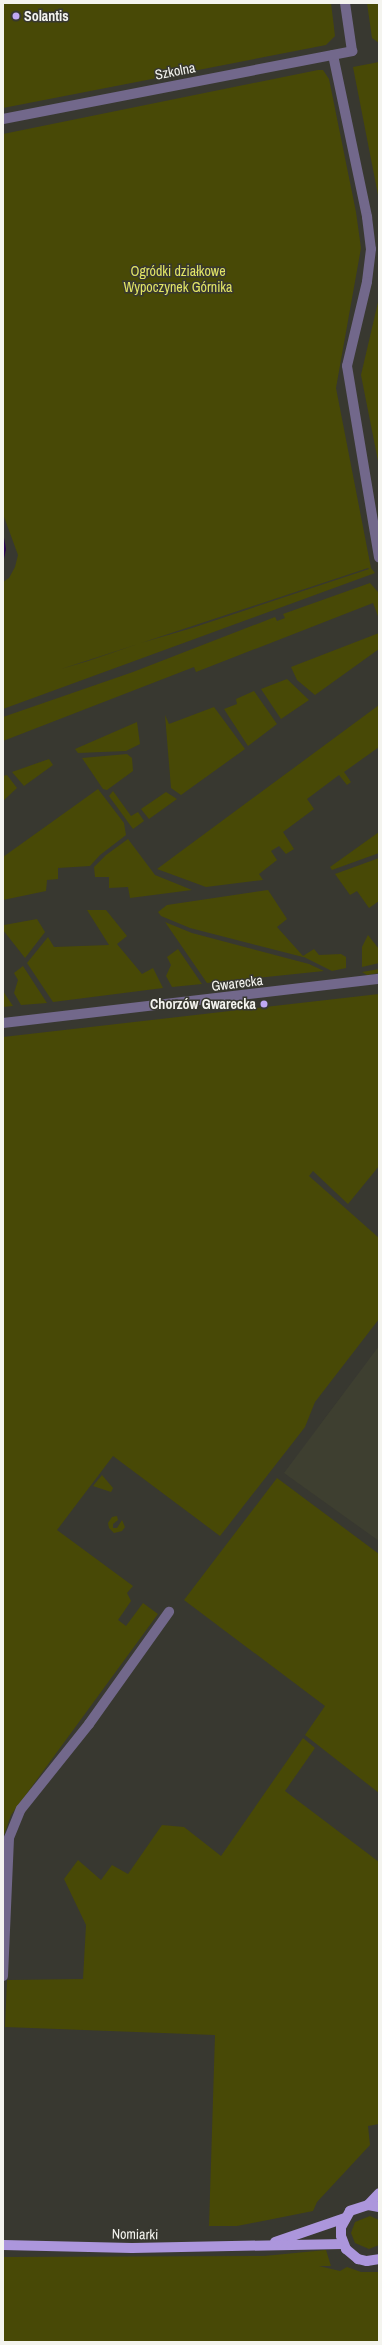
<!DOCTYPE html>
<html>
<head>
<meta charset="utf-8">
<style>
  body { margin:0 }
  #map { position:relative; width:382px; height:2345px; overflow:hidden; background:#383830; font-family:"Archivo Narrow",sans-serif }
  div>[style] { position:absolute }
  .built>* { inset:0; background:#3e3f30 }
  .green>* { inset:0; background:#484906 }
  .water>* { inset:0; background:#28044e }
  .street>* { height:10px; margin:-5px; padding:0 5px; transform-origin:5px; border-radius:5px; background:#72688b }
  .primary>* { height:10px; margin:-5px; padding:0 5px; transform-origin:5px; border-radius:5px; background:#ac96dc }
  .dots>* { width:11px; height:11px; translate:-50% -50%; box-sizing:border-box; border:2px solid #383830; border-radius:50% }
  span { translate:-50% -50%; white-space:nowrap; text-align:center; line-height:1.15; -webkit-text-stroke:3px #383830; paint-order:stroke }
  .poi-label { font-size:14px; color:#f4f4ef; font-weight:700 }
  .left { translate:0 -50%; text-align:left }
  .right { translate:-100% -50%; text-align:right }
  .street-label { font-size:14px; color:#f4f4ef }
  .park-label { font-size:14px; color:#e2e565 }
  .frame { position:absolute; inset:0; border:4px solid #f4f4ef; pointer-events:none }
</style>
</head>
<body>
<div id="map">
  <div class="built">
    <div style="clip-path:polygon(379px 1346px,379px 1541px,284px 1473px)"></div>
  </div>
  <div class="green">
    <div style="clip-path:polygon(3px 3px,331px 3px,335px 36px,326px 45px,3px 108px)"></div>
    <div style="clip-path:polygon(367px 3px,379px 3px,379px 43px,372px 38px)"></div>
    <div style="clip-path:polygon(379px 62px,379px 200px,353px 67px)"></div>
    <div style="clip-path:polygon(evenodd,318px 70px,323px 70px,329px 79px,356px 212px,361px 248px,336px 388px,371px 568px,375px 573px,3px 709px,3px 582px,9px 578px,15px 567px,18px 555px,3px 514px,3px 134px,318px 70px,369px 569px,192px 628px,141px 643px,368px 568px,369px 569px,318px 70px,138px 644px,88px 661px,61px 669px,64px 668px,138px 644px)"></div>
    <div style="clip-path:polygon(379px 298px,379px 466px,361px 375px)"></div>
    <div style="clip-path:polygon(370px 583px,378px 592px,379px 619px,373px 603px,196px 672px,194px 667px,3px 741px,3px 717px,133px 672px,275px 617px,277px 621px,285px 618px,283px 614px)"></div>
    <div style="clip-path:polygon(379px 633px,379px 649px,315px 695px,297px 680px,291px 667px)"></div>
    <div style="clip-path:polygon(287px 679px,309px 700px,281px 719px,261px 689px)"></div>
    <div style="clip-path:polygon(254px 691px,277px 724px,248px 746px,224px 709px,237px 704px,236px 699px)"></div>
    <div style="clip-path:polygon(379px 705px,379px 747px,344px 772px,351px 782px,347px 785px,339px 775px,307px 799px,314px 809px,283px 832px,294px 849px,286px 854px,279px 846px,271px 851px,277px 860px,259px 874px,263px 880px,206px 887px,157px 869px)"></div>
    <div style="clip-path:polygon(214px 707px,245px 749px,181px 795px,171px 788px,165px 715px,169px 724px)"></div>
    <div style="clip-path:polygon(137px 722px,140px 744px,126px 751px,78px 753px,75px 749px)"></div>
    <div style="clip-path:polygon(127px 754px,132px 758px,133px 771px,107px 790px,103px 789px,82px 758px)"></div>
    <div style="clip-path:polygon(49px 759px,53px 765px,24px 786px,12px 772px)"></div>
    <div style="clip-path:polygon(7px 775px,17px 788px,3px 801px,3px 776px)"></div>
    <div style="clip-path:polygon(98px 789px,124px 823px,126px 835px,100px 855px,90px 866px,58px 868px,58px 879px,47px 880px,46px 891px,3px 900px,3px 857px)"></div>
    <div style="clip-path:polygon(113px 791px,131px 816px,138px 812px,144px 821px,133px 829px,109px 796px)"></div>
    <div style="clip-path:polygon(166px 792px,177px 799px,149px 819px,141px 809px)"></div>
    <div style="clip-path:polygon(379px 832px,379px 853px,332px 870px,330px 867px)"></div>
    <div style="clip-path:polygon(128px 839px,155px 875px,192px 890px,130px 898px,128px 887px,109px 888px,109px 877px,95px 877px,94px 867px,106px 855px)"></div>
    <div style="clip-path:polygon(379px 858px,379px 901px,369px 908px,357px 891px,350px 895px,335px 874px)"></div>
    <div style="clip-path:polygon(268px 890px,287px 919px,277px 927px,303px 956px,314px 949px,319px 955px,341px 954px,346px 957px,346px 968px,332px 971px,304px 957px,303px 957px,190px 928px,161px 916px,158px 912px,167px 905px)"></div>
    <div style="clip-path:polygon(87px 910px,106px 910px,127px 936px,117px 944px,142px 974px,153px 968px,163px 988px,53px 1002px,27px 963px,48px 937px,54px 947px,109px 945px)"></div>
    <div style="clip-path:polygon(37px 919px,45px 932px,25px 958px,3px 930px,4px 925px)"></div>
    <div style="clip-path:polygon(165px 922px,192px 933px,309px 964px,324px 971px,207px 983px)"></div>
    <div style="clip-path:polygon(368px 935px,379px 949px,379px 963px,362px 967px,362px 947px)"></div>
    <div style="clip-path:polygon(178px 949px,202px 984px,172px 987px,166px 976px,171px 965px,167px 957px)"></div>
    <div style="clip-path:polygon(23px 966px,47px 1003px,21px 1005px,14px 993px,18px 980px,14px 973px)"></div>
    <div style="clip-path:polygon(379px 969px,379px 973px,367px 975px,362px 972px)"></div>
    <div style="clip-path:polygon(3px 991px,13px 1006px,3px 1007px)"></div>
    <div style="clip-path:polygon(379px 994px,379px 1166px,348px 1204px,313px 1171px,309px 1176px,379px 1238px,379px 1319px,315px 1402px,305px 1427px,220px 1536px,113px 1456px,57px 1530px,133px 1586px,127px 1593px,131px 1601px,118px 1620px,126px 1626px,143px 1603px,158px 1614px,11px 1815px,3px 1838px,3px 1037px)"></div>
    <div style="clip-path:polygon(102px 1475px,113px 1488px,111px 1492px,93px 1486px)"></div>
    <div style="clip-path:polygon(277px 1478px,379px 1554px,379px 1793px,305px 1735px,325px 1706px,184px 1600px)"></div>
    <div style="clip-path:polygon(117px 1516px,118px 1520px,113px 1524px,113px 1528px,117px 1528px,122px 1520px,125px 1527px,122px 1531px,114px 1533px,109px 1528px,108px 1523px,112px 1517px)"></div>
    <div style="clip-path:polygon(303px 1738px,315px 1748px,285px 1791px,379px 1862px,379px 2124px,368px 2126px,370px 2145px,317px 2202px,313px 2211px,237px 2226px,209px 2226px,215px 2035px,5px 2027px,7px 1980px,83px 1979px,86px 1925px,64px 1879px,78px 1860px,101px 1880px,112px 1865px,128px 1874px,162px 1825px,184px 1827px,221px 1856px)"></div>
    <div style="clip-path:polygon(370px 2216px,379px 2220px,379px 2245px,369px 2249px,355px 2243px,351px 2233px,355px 2222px)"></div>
    <div style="clip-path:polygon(326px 2250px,331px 2266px,319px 2266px,340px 2271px,347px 2267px,361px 2272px,379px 2272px,379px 2342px,3px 2342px,3px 2257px,264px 2256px)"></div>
  </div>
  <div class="water">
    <div style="clip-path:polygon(3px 532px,6px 549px,3px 564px)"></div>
  </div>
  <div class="street">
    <div style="left:333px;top:55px;width:166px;rotate:78.1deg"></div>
    <div style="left:367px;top:217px;width:32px;rotate:83deg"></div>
    <div style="left:371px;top:249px;width:33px;rotate:97deg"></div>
    <div style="left:367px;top:282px;width:86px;rotate:103.4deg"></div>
    <div style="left:347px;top:366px;width:194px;rotate:80.5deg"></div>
    <div style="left:3px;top:119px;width:356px;rotate:-11deg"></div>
    <div style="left:352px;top:51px;width:49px;rotate:-98.3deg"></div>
    <div style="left:3px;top:1023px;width:379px;rotate:-6.7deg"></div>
    <div style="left:3px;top:1976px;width:138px;rotate:-87.5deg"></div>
    <div style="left:9px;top:1838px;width:31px;rotate:-68deg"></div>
    <div style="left:21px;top:1809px;width:109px;rotate:-51.3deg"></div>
    <div style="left:89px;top:1724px;width:138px;rotate:-54.5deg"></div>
  </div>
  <div class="primary">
    <div style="left:368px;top:2205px;width:16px;rotate:-47deg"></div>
    <div style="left:379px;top:2207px;width:11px;rotate:-170deg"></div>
    <div style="left:368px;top:2205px;width:19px;rotate:162deg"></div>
    <div style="left:350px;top:2211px;width:18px;rotate:119deg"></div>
    <div style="left:341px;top:2227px;width:9px;rotate:90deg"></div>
    <div style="left:341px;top:2236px;width:14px;rotate:69deg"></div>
    <div style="left:346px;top:2249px;width:16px;rotate:40deg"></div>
    <div style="left:358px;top:2259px;width:9px;rotate:13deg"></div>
    <div style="left:367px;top:2261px;width:12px;rotate:-9deg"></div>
    <div style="left:275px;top:2242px;width:74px;rotate:-18.9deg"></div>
    <div style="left:3px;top:2245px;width:129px;rotate:1.3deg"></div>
    <div style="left:132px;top:2248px;width:211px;rotate:-1.1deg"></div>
  </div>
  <div class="dots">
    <div style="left:16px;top:16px;background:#c0a8f4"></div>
    <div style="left:264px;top:1004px;background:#c0a8f4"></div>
  </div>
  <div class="poi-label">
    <span class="left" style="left:24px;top:16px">Solantis</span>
    <span class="right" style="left:256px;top:1004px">Chorzów Gwarecka</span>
  </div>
  <div class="street-label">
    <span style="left:175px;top:71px;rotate:-11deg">Szkolna</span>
    <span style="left:237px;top:983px;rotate:-7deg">Gwarecka</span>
    <span style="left:135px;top:2234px;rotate:1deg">Nomiarki</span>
  </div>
  <div class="park-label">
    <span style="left:178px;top:279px">Ogródki działkowe<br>Wypoczynek Górnika</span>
  </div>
  <div class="frame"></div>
</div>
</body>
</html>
